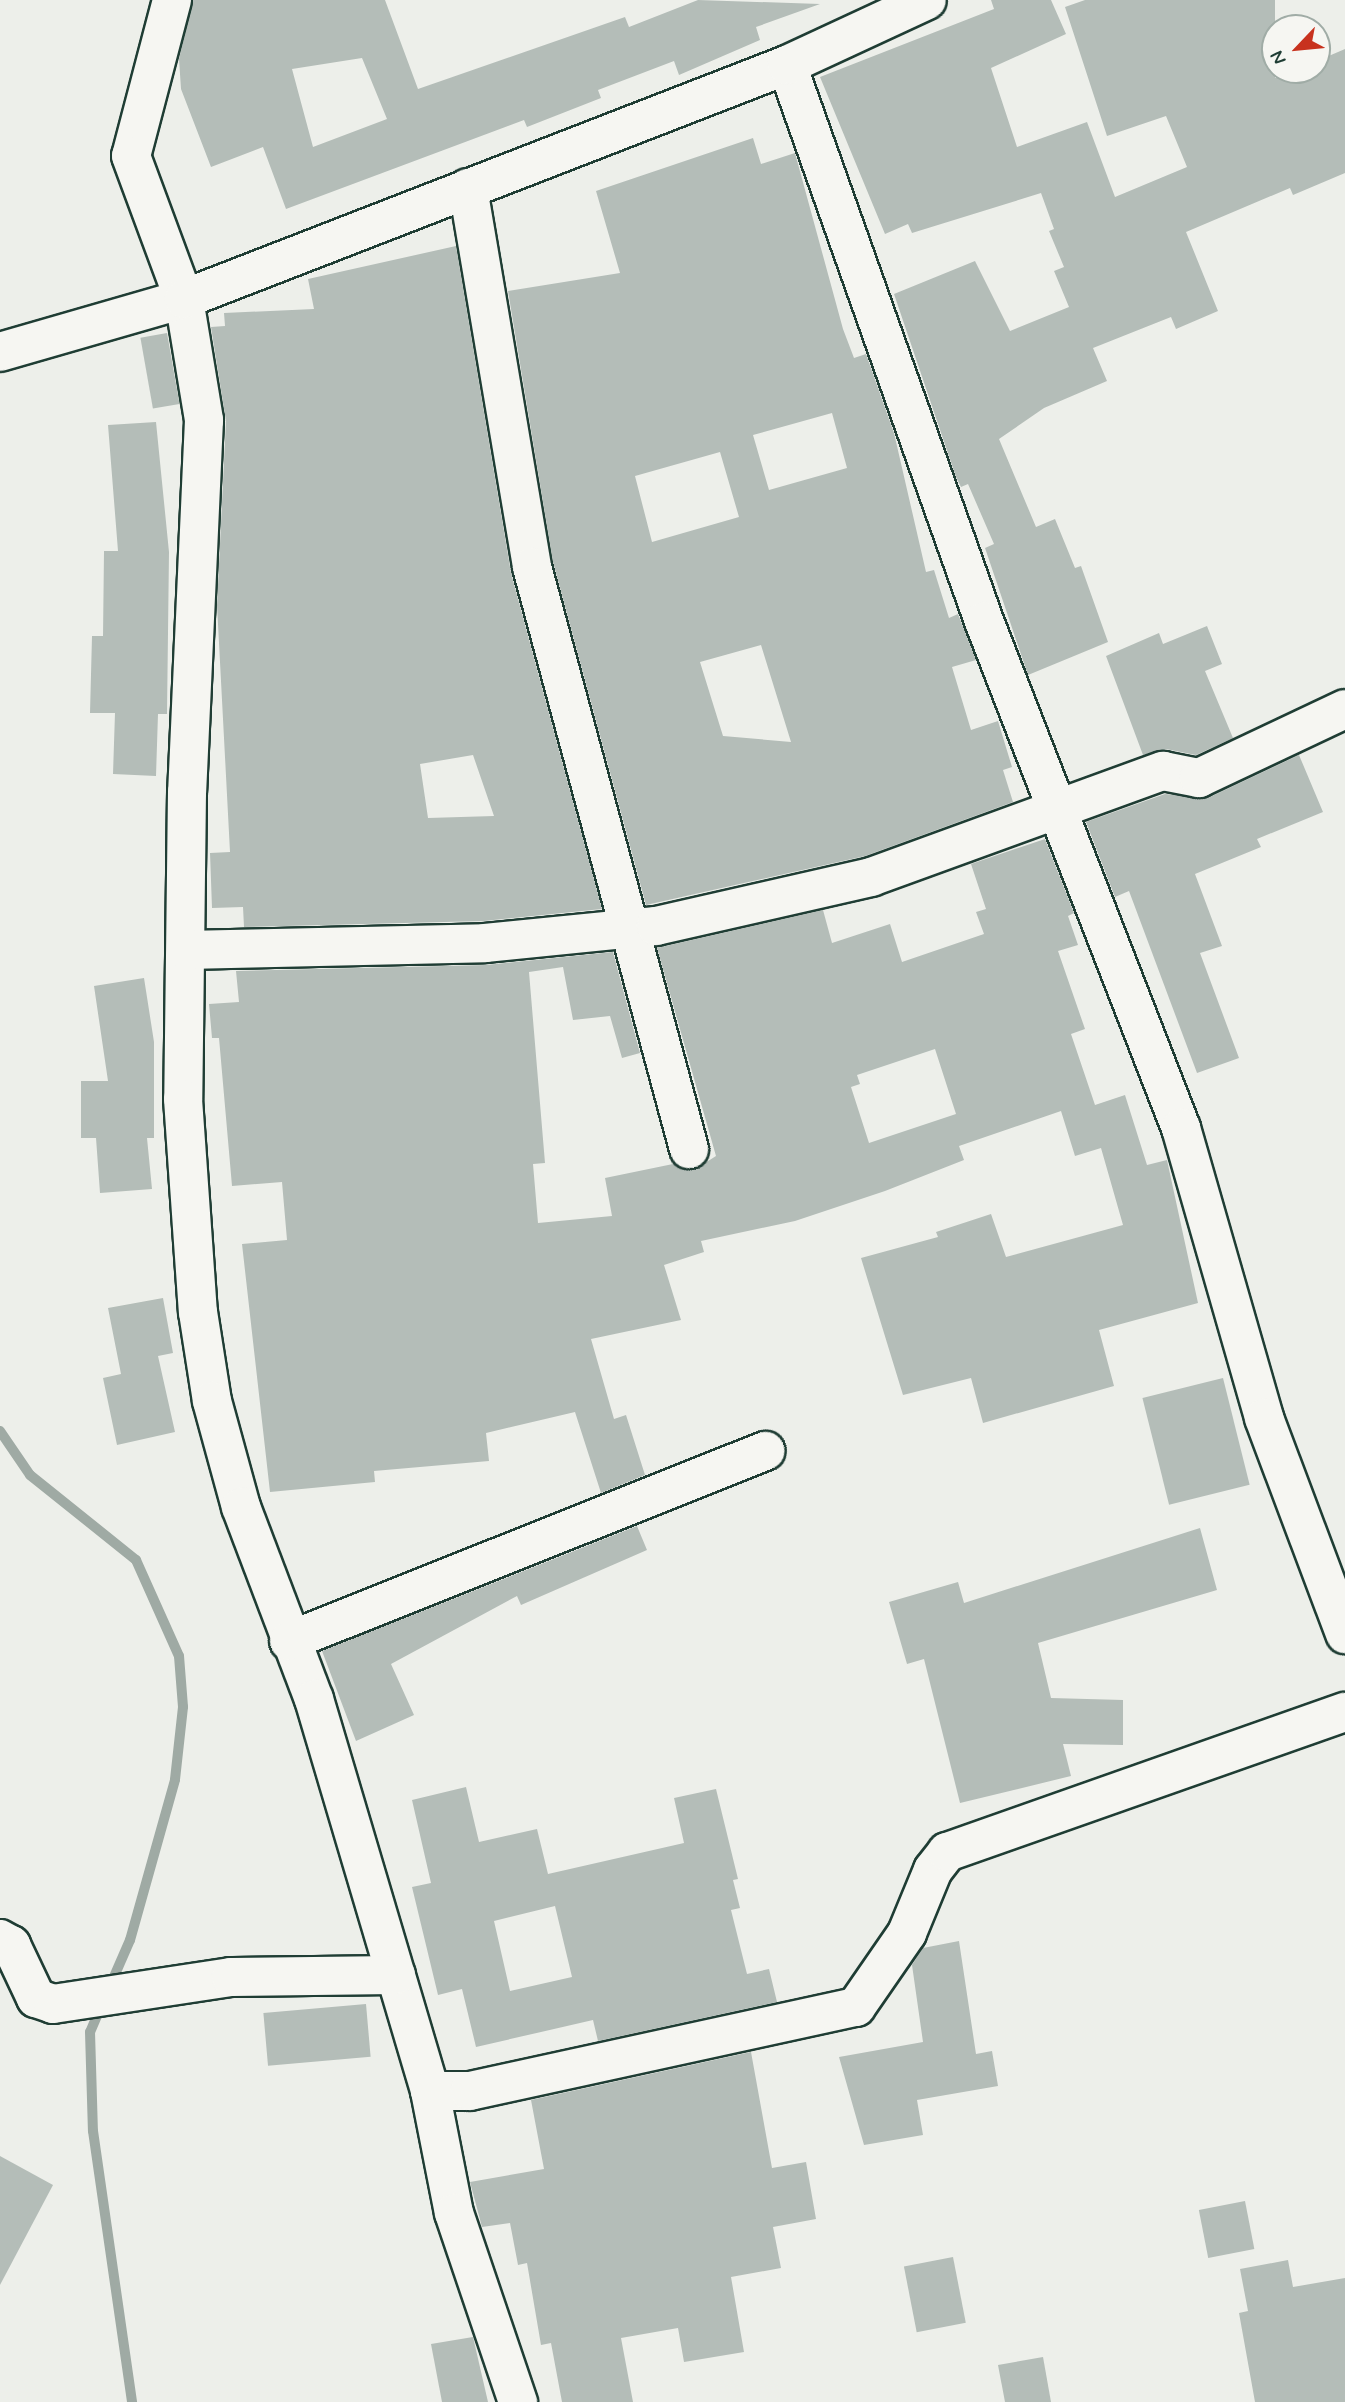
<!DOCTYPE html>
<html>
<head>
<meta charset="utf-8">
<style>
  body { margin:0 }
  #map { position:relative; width:1345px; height:2402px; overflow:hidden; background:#edefea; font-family:Mynerve,sans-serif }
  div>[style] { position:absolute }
  .stream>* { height:10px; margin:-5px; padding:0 5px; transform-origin:5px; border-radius:5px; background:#9faaa4 }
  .building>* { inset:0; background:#b4bdb8; transform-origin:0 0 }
  .roads { filter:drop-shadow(2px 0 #1f3d34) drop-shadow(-2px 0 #1f3d34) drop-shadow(0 2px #1f3d34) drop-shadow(0 -2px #1f3d34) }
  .minor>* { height:38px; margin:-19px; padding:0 19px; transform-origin:19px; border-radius:19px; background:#f6f6f2 }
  span { translate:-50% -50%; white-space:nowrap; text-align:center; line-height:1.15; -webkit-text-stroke:5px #f6f6f2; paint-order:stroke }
  .north { position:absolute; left:1261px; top:14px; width:70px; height:70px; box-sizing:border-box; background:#f6f6f2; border:2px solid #a0aca6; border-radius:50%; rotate:244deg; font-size:19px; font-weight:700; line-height:28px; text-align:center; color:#1f3d34 }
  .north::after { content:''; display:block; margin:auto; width:24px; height:32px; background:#c8321e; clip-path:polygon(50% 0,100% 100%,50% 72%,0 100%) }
</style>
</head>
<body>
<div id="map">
  <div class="stream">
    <div style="left:0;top:1431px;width:53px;rotate:55.7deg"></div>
    <div style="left:30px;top:1475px;width:136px;rotate:38.7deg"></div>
    <div style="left:136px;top:1560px;width:105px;rotate:65.9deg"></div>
    <div style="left:179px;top:1656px;width:51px;rotate:85.5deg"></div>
    <div style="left:183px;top:1707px;width:73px;rotate:96.3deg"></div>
    <div style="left:175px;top:1780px;width:166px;rotate:105.7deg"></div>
    <div style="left:130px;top:1940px;width:50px;rotate:113.5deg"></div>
    <div style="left:102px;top:2004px;width:30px;rotate:113deg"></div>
    <div style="left:90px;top:2032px;width:99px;rotate:88.3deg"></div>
    <div style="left:93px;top:2131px;width:274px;rotate:81.8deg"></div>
  </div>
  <div class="building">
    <div style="clip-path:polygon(evenodd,193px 0,385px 0,418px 89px,625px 17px,629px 27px,698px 0,820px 4px,756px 27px,760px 40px,679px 75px,674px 61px,598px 90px,601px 98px,527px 127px,524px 120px,286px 209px,263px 147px,211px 167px,181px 89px,179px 59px,193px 0,362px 58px,387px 119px,313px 147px,292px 69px,362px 58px)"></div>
    <div style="clip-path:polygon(991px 0,1051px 0,1066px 34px,991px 68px,1017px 147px,1087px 122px,1115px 197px,1187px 167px,1166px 116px,1107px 136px,1065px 7px,1085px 0,1275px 0,1275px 78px,1317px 70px,1317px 61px,1345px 49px,1345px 173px,1293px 195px,1290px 188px,1186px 232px,1218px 311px,1176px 329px,1171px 317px,1093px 348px,1107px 381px,1044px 408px,999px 439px,1036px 527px,1055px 519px,1075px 568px,1081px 566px,1108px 642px,1028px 675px,985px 548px,994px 544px,968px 484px,961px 487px,956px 477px,894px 294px,975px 261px,1010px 331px,1069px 307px,1054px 271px,1064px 267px,1049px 231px,1054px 229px,1041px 193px,912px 233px,908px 224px,885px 234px,820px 77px,994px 9px)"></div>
    <div style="clip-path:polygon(evenodd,753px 138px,761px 164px,795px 153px,843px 329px,854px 358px,866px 354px,894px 433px,926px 572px,934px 570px,949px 618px,958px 614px,976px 660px,952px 667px,971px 730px,998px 721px,1012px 767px,1003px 770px,1013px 802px,865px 856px,646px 905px,553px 562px,508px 291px,620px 273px,596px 191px,753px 138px,832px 413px,847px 468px,769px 490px,753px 435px,832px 413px,753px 138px,720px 452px,739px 517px,652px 542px,635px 476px,720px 452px,753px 138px,761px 645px,791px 742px,723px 736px,700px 662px,761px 645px)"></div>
    <div style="clip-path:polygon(evenodd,456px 246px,511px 573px,602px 909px,484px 921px,244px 927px,243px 907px,212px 908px,210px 853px,230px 852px,217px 605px,226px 421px,211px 327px,225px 326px,224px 313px,314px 309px,308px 279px,456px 246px,473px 755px,494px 816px,428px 818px,420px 764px,473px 755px)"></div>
    <div style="left:167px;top:333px;width:72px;height:27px;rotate:80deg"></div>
    <div style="clip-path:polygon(156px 422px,169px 552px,167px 714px,158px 714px,156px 776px,113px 774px,115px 713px,90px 713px,92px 636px,103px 636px,104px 551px,118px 551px,108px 425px)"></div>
    <div style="clip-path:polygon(1207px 626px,1222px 664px,1205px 671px,1233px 738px,1196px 755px,1166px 749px,1143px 755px,1106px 656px,1159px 633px,1163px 644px)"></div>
    <div style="clip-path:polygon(1299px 755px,1323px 812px,1257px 839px,1261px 847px,1195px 874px,1222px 946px,1200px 953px,1239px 1058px,1197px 1073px,1129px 891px,1115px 897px,1086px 822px,1165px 794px,1208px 798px)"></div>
    <div style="clip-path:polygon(evenodd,1045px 839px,1074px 913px,1068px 916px,1078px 945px,1058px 951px,1085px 1029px,1071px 1034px,1095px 1105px,1125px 1095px,1147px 1165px,1167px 1160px,1198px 1303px,1099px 1330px,1114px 1386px,983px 1423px,971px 1378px,903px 1395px,861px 1258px,938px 1237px,936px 1232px,991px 1214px,1006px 1257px,1123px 1225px,1101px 1148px,1075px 1156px,1061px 1111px,959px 1146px,964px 1160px,885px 1191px,795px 1221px,701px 1241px,704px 1252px,664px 1265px,681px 1320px,591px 1339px,614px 1419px,626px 1415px,645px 1475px,601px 1493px,575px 1412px,486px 1433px,489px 1461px,374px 1471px,375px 1482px,270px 1492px,242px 1244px,287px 1240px,282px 1182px,232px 1186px,219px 1038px,212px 1038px,209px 1004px,239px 1002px,236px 971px,486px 965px,613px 952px,640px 1053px,622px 1058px,610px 1016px,573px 1020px,563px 967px,529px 972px,545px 1163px,533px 1164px,538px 1223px,612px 1216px,605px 1178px,673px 1164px,694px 1170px,716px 1156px,657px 948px,823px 910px,832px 943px,890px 924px,902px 962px,984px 934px,976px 912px,986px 909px,971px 864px,1045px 839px,935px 1049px,956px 1114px,869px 1143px,851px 1087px,860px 1084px,857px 1075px,935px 1049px)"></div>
    <div style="clip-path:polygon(144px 978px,154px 1042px,154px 1138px,147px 1138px,152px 1189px,100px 1193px,96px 1138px,81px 1138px,81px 1081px,108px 1081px,94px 986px)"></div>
    <div style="clip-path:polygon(163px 1298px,173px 1353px,158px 1356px,175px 1432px,117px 1445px,103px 1378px,121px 1374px,108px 1308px)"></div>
    <div style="left:1223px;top:1378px;width:110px;height:83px;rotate:76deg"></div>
    <div style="clip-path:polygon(637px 1526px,647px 1550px,521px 1605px,517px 1596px,391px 1664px,414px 1715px,356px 1741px,322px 1651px)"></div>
    <div style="clip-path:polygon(1200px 1528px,1217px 1590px,1038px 1643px,1051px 1698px,1123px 1700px,1123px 1745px,1063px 1744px,1071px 1776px,960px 1803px,924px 1659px,907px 1664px,889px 1602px,958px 1582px,964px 1603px)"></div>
    <div style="clip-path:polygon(evenodd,466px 1787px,479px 1842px,537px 1829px,548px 1874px,684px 1843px,674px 1798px,716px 1789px,738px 1879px,733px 1880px,740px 1908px,731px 1910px,747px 1974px,769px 1969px,777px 2002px,598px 2041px,593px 2020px,476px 2047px,462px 1989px,438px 1995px,412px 1887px,431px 1883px,412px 1800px,466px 1787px,555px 1906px,572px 1977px,510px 1991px,494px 1921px,555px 1906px)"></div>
    <div style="clip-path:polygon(959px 1941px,976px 2054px,992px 2051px,998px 2086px,917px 2100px,923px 2135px,864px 2145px,839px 2057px,923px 2042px,912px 1965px,923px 1948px)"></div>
    <div style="left:366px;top:2004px;width:53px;height:103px;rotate:85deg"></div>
    <div style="clip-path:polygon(751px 2052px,772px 2168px,806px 2162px,816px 2219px,773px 2227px,781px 2268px,731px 2277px,744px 2352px,684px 2362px,678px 2328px,621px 2338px,633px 2402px,562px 2402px,551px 2343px,541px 2345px,527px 2263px,518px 2265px,510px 2223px,482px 2227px,470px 2182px,544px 2169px,531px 2100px)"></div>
    <div style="clip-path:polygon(0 2156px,53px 2185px,0 2285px)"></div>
    <div style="left:1245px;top:2201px;width:49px;height:47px;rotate:79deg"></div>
    <div style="left:953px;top:2257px;width:67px;height:50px;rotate:79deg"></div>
    <div style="clip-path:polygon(1288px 2260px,1293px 2287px,1345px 2278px,1345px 2402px,1255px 2402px,1239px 2313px,1248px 2311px,1240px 2269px)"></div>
    <div style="clip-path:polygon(473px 2337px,488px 2402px,442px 2402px,431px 2344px)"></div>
    <div style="clip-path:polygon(1043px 2357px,1051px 2402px,1005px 2402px,998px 2365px)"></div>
  </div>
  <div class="roads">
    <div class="minor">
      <div style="left:172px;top:0;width:161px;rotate:104.7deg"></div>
      <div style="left:131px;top:156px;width:153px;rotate:69.7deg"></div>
      <div style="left:184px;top:299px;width:123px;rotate:80.6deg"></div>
      <div style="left:204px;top:420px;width:372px;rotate:92.6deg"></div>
      <div style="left:187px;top:792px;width:307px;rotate:90.7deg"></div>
      <div style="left:183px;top:1099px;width:214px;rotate:86deg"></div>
      <div style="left:198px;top:1312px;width:90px;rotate:81.1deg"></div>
      <div style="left:212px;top:1401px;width:110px;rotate:74.7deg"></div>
      <div style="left:241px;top:1507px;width:205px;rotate:69.2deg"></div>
      <div style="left:314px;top:1699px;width:409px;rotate:73.5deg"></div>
      <div style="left:430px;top:2091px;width:124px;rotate:78.9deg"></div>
      <div style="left:454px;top:2213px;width:200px;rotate:71.3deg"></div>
      <div style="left:787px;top:65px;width:590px;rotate:70.49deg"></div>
      <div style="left:984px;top:621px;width:544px;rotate:68.77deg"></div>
      <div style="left:1181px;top:1128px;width:302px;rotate:74deg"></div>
      <div style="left:1264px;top:1418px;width:231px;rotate:69.4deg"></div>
      <div style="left:468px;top:188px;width:384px;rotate:80.4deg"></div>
      <div style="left:532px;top:567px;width:603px;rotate:74.9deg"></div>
      <div style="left:0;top:352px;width:191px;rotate:-16.1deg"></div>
      <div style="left:184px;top:299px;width:647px;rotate:-21.21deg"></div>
      <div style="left:787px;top:65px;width:154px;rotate:-24.9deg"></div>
      <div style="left:186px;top:950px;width:299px;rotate:-1.3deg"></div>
      <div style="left:485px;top:943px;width:172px;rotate:-5.7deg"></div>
      <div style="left:656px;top:926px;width:221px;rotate:-12.8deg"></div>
      <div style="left:871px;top:877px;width:311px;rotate:-20deg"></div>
      <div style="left:1163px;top:771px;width:37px;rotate:11deg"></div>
      <div style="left:1199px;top:778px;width:161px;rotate:-25.3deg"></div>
      <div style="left:289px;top:1641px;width:513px;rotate:-21.76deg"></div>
      <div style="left:0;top:1939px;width:13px;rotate:29deg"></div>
      <div style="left:11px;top:1945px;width:59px;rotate:64.7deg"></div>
      <div style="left:36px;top:1998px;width:18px;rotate:19deg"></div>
      <div style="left:53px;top:2004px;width:180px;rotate:-8.6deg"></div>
      <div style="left:231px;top:1977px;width:165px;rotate:-0.7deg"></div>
      <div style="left:430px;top:2091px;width:40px"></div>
      <div style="left:470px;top:2091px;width:395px;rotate:-12.3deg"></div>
      <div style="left:856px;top:2007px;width:90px;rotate:-55.4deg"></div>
      <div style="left:907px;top:1933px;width:68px;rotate:-67.6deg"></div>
      <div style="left:933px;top:1870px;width:23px;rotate:-52deg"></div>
      <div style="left:947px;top:1852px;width:422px;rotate:-19.4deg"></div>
    </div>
  </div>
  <div class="north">N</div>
</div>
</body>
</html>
